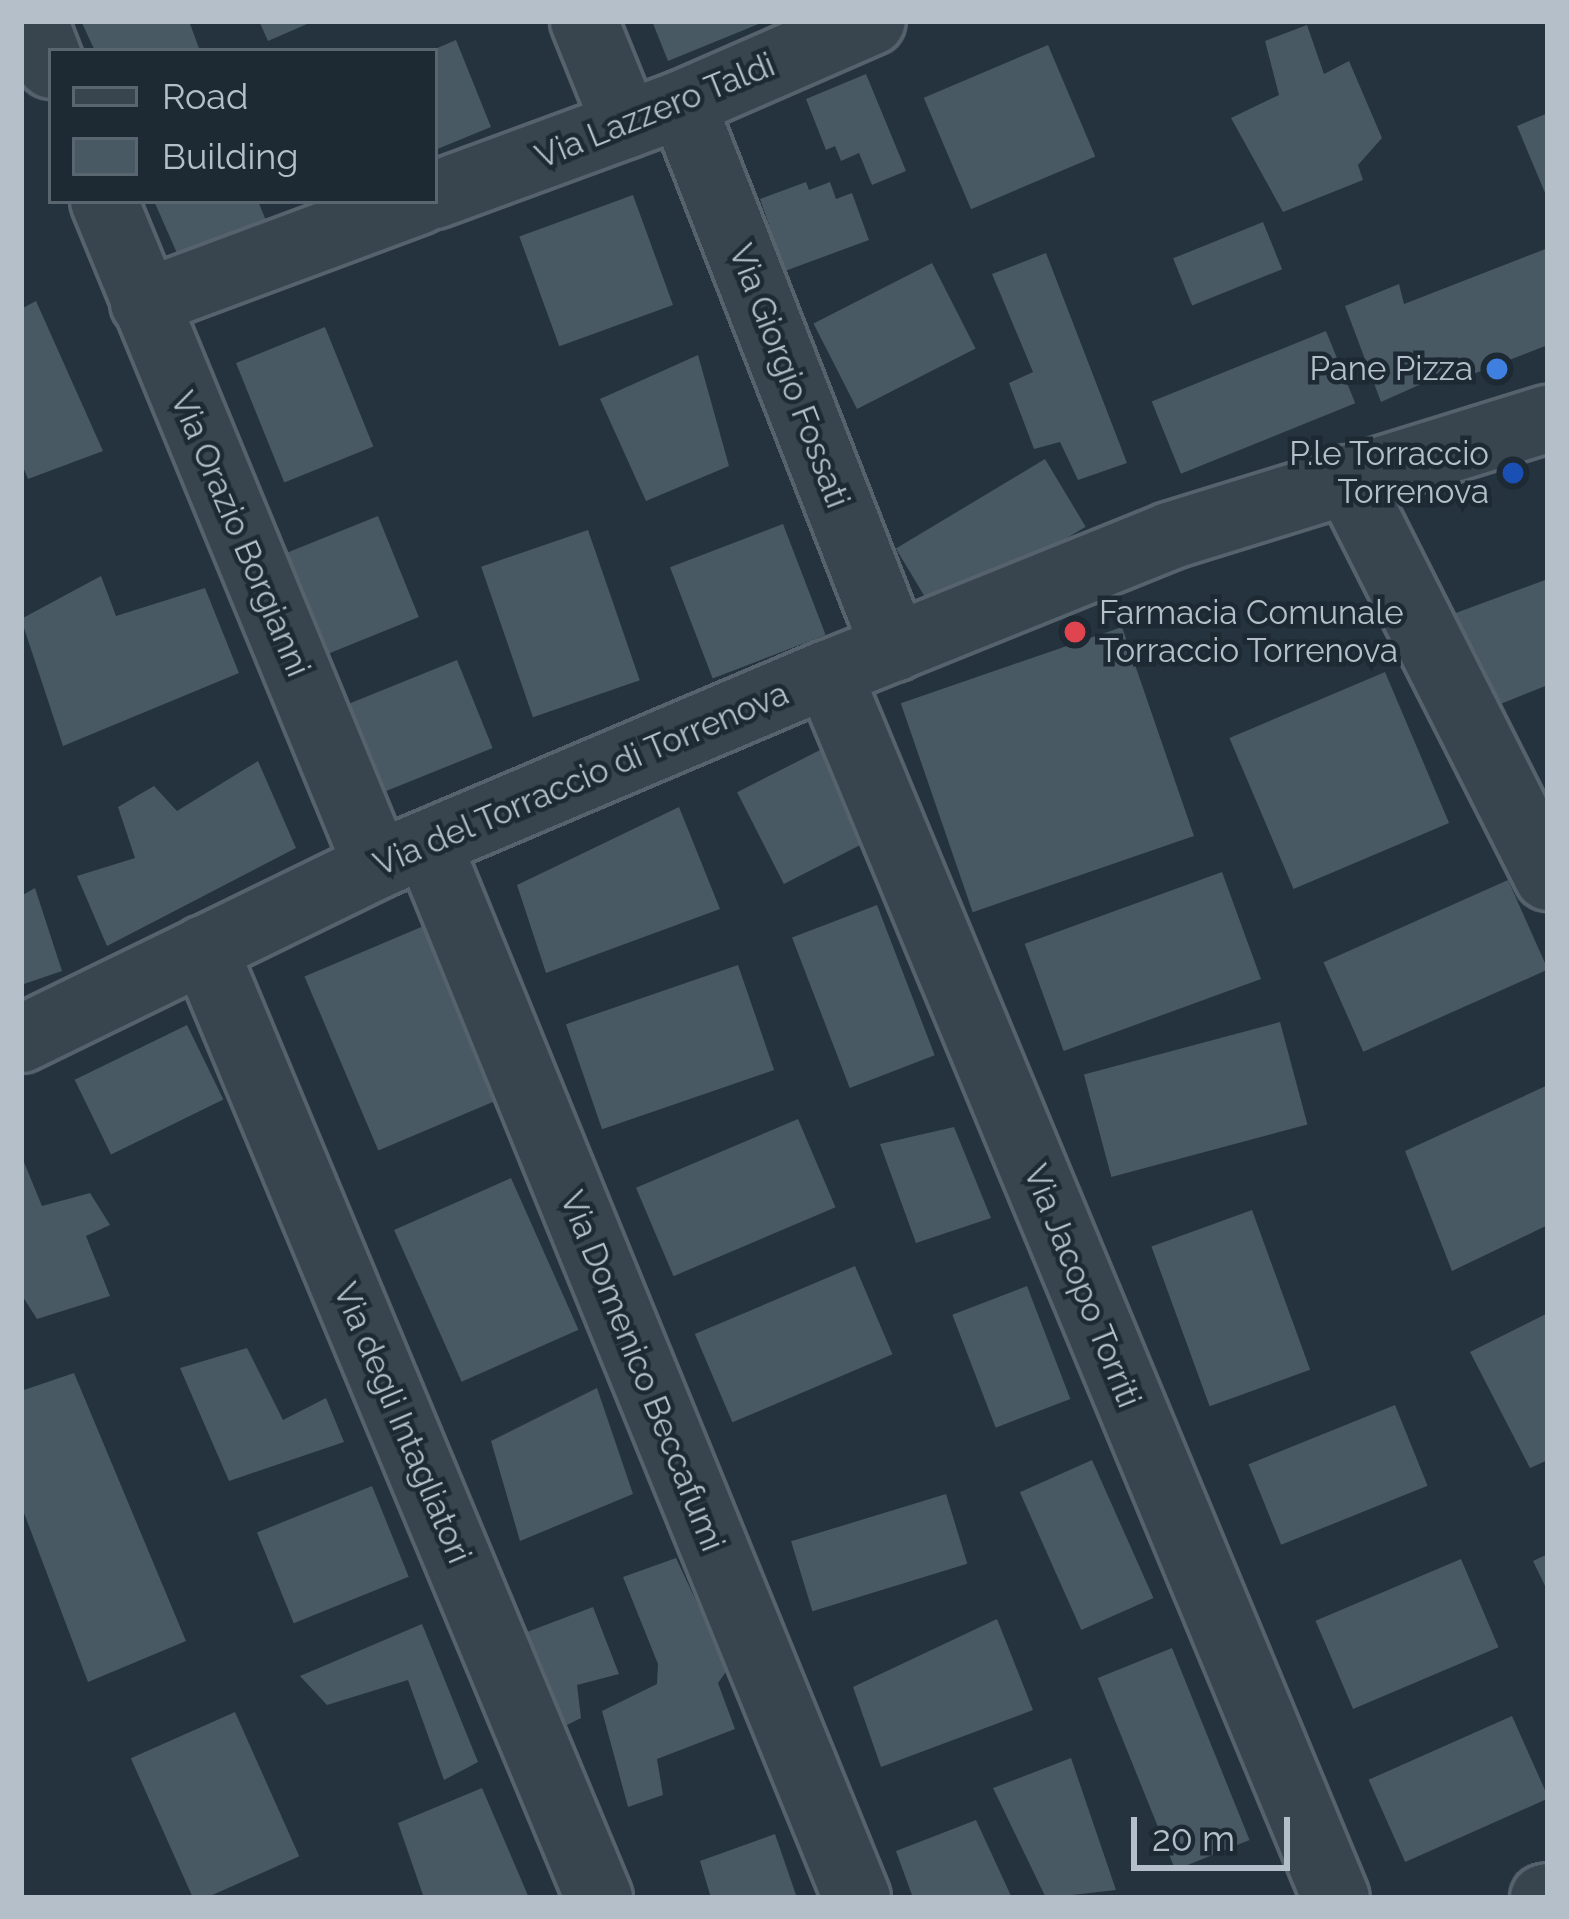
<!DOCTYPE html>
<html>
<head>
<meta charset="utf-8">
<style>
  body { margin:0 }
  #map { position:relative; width:1569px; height:1919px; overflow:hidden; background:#24333e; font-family:Raleway,sans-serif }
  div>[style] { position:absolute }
  .building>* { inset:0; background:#485964; transform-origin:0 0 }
  .roads { filter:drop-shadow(3px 0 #56626c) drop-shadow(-3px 0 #56626c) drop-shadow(0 3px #56626c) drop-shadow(0 -3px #56626c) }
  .minor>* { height:66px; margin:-33px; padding:0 33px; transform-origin:33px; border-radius:33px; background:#38444e }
  .dots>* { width:33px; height:33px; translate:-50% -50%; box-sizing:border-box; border:6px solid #1d2933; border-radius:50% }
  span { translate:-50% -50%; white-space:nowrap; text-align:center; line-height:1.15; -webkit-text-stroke:9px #1d2933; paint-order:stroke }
  .street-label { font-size:33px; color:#b4bfc9 }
  .poi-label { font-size:33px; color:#b4bfc9 }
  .right { translate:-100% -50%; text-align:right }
  .left { translate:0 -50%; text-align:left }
  .frame { position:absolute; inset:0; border:24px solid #b4bfc9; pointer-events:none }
  .legend { position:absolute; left:48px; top:48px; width:390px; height:156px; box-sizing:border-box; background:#1d2933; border:3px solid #59656f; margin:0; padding:15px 21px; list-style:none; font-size:36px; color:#b4bfc9 }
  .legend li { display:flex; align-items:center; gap:24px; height:60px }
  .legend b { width:60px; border:3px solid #59656f }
  .scale { position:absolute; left:1131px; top:1817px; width:159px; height:54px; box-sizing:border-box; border:6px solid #b4bfc9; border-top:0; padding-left:15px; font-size:36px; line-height:42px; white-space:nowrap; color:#b4bfc9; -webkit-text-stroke:9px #1d2933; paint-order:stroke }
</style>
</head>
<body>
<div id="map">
  <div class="building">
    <div style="clip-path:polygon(81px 21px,189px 21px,200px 51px,95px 51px)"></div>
    <div style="clip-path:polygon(259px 21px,314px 21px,268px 41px)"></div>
    <div style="clip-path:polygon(652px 21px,766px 21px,668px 61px)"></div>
    <div style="clip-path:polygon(1307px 25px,1324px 74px,1349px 61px,1382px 138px,1358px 165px,1363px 180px,1283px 212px,1231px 118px,1279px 95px,1265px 41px)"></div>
    <div style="clip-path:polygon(456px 40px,491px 127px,435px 150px,435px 49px)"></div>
    <div style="left:1048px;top:45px;width:121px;height:135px;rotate:67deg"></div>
    <div style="clip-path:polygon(866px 74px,906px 171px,872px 185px,859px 153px,841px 161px,835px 146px,826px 150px,806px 99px)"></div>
    <div style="clip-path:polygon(1548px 113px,1548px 200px,1517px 126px)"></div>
    <div style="clip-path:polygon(806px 182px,809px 190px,830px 182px,836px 199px,852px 193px,869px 240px,785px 271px,760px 199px)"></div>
    <div style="left:633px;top:195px;width:117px;height:121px;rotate:70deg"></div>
    <div style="clip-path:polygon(154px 201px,258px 201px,267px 223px,180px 260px)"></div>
    <div style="left:1263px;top:222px;width:51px;height:97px;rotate:68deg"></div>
    <div style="clip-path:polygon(1548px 248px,1548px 345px,1458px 380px,1448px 372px,1381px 402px,1345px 306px,1399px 284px,1404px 304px)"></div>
    <div style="clip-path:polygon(1046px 253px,1127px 463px,1078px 480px,1060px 442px,1034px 449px,1009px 383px,1033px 372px,992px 274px)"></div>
    <div style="left:932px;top:263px;width:96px;height:133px;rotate:63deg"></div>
    <div style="clip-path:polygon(36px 301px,103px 451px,28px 479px,21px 462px,21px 309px)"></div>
    <div style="left:325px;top:327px;width:129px;height:96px;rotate:68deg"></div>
    <div style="left:1326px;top:331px;width:78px;height:188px;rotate:68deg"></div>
    <div style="clip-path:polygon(698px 355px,729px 466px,646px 501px,600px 399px)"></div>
    <div style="left:1045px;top:459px;width:79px;height:174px;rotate:59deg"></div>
    <div style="left:378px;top:516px;width:109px;height:105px;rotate:68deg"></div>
    <div style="left:783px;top:524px;width:119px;height:121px;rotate:69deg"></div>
    <div style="left:588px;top:530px;width:159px;height:113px;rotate:71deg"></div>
    <div style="clip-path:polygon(101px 576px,116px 616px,205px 588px,239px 673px,63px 746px,21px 619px)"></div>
    <div style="clip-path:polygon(1548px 579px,1548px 685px,1483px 711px,1445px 617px)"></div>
    <div style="left:1122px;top:627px;width:221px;height:234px;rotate:71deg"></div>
    <div style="left:457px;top:660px;width:95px;height:124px;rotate:68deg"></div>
    <div style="left:1385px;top:672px;width:164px;height:169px;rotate:67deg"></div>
    <div style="left:820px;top:750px;width:103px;height:93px;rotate:63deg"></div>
    <div style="clip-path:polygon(258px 761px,296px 848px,107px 946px,77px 876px,135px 858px,118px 807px,154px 786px,177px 811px)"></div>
    <div style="clip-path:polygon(679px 807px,720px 909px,546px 973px,517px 885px)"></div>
    <div style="left:1222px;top:872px;width:114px;height:210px;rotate:70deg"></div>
    <div style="left:1508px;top:880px;width:98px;height:202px;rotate:66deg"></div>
    <div style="clip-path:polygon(35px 888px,62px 971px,21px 985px,21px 896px)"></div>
    <div style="left:877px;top:905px;width:161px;height:91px;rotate:69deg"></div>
    <div style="left:426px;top:925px;width:189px;height:132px;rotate:67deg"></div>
    <div style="left:738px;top:965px;width:111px;height:182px;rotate:71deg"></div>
    <div style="left:1280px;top:1022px;width:106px;height:203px;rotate:75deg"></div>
    <div style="left:187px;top:1025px;width:83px;height:125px;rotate:64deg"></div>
    <div style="clip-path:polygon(1548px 1085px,1548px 1225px,1452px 1271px,1405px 1151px)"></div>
    <div style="left:798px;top:1119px;width:96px;height:176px;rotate:67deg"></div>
    <div style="clip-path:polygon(954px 1127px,991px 1218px,916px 1243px,880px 1144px)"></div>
    <div style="clip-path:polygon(21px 1155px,42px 1206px,90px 1193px,110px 1225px,86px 1236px,110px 1296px,37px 1319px,21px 1294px)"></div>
    <div style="left:511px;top:1178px;width:166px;height:128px;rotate:66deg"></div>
    <div style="left:1252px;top:1210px;width:170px;height:107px;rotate:70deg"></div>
    <div style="left:855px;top:1266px;width:96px;height:174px;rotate:67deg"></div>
    <div style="left:1027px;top:1286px;width:121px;height:80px;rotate:69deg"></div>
    <div style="clip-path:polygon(1548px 1313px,1548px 1460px,1530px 1468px,1470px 1352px)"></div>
    <div style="clip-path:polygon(247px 1348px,283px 1420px,326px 1398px,344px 1442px,229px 1481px,180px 1368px)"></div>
    <div style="clip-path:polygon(74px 1373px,186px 1641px,88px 1682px,21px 1505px,21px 1391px)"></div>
    <div style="clip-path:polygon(597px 1388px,633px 1494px,520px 1541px,491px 1441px)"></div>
    <div style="left:1395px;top:1405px;width:87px;height:158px;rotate:68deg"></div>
    <div style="left:1092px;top:1460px;width:151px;height:79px;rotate:66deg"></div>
    <div style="left:372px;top:1486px;width:98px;height:124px;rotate:68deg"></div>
    <div style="left:946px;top:1494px;width:73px;height:162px;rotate:73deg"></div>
    <div style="clip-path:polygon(1548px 1554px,1548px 1592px,1533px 1561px)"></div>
    <div style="clip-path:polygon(676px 1558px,728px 1669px,718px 1683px,735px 1729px,657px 1759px,663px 1795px,628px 1807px,602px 1711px,657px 1684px,658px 1664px,623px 1577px)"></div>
    <div style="left:1461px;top:1559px;width:96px;height:158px;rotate:67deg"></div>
    <div style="clip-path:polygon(593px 1607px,619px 1674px,577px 1685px,581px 1718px,563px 1727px,527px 1632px)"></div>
    <div style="clip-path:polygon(997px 1619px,1033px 1710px,881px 1767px,853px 1687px)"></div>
    <div style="clip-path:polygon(422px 1624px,478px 1762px,444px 1780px,408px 1680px,327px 1705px,300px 1676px)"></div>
    <div style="left:1172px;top:1648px;width:207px;height:80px;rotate:68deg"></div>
    <div style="left:235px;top:1712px;width:158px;height:114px;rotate:66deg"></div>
    <div style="left:1512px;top:1716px;width:90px;height:157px;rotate:66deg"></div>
    <div style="clip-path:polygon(1071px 1758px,1116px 1890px,1046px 1898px,993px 1788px)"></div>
    <div style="clip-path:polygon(482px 1788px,529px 1898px,424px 1898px,398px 1823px)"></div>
    <div style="clip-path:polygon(976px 1820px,1012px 1898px,913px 1898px,896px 1851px)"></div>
    <div style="clip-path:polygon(775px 1834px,797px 1898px,711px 1898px,700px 1861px)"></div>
  </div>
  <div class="roads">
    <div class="minor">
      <div style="left:34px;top:21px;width:47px;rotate:68.9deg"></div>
      <div style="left:584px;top:21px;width:112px;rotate:68deg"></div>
      <div style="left:682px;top:104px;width:584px;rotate:68.62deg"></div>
      <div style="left:435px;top:195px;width:263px;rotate:-20.2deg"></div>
      <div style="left:682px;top:104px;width:207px;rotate:-23.6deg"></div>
      <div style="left:104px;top:201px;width:718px;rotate:67.65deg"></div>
      <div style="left:144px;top:303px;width:293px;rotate:-20.4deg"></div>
      <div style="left:1347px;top:479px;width:446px;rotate:63.2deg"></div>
      <div style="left:828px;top:674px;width:1325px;rotate:67.46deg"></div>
      <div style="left:428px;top:845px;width:1137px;rotate:67.83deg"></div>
      <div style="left:204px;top:949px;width:1028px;rotate:67.4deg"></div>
      <div style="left:21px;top:1039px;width:396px;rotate:-26deg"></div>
      <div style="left:377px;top:865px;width:490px;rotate:-23deg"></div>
      <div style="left:828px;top:674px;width:368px;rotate:-22deg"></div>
      <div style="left:1169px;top:536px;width:397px;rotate:-17.2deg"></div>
      <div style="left:1544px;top:1898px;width:4px;rotate:-14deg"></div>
    </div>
  </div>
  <div class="dots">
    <div style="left:1497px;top:369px;background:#3f7fe0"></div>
    <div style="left:1513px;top:473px;background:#1a4fb4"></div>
    <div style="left:1075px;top:632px;background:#e0444e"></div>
  </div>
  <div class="street-label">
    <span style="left:655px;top:111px;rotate:-22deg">Via Lazzero Taldi</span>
    <span style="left:789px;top:376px;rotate:69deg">Via Giorgio Fossati</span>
    <span style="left:240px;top:534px;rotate:67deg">Via Orazio Borgianni</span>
    <span style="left:581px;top:779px;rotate:-23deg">Via del Torraccio di Torrenova</span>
    <span style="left:1082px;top:1286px;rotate:68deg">Via Jacopo Torriti</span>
    <span style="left:642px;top:1371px;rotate:68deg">Via Domenico Beccafumi</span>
    <span style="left:402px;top:1423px;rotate:67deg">Via degli Intagliatori</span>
  </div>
  <div class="poi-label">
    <span class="right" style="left:1473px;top:369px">Pane Pizza</span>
    <span class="right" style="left:1489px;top:473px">P.le Torraccio<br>Torrenova</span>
    <span class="left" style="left:1099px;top:632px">Farmacia Comunale<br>Torraccio Torrenova</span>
  </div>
  <div class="frame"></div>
  <ul class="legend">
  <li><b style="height:15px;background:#38444e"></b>Road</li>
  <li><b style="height:33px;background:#485964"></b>Building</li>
  </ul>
  <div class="scale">20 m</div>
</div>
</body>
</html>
